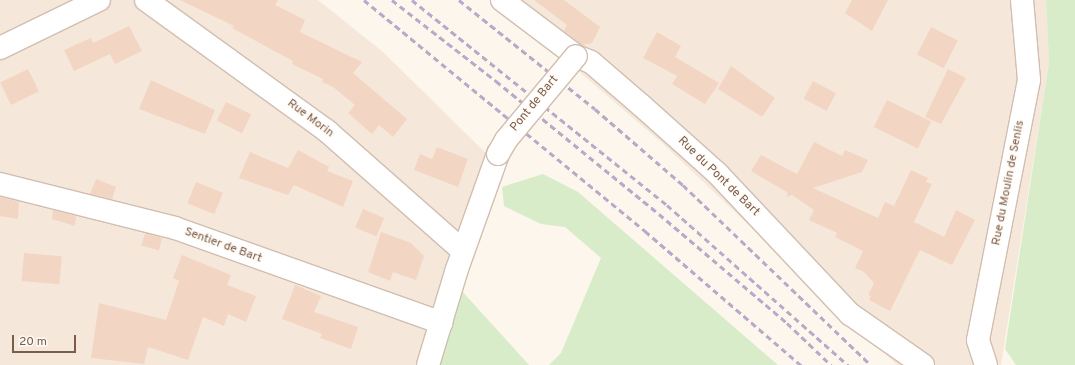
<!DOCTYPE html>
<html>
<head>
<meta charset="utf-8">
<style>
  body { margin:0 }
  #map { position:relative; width:1075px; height:365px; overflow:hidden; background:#fdf6ec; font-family:Overpass,sans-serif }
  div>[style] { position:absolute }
  .residential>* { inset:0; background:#f5e8da }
  .green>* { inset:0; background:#d8ecc9 }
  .building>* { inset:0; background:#f3d5c3; transform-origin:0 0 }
  .roads { filter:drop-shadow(1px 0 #d1beb0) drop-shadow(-1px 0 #d1beb0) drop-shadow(0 1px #d1beb0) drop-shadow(0 -1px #d1beb0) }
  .minor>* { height:22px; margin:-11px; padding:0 11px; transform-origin:11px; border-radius:11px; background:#fff }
  .rail>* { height:3px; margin-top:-1.5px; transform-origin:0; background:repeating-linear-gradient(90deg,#b9a8c9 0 6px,transparent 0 10px) }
  .bridges { filter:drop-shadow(1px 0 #d1beb0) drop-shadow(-1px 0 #d1beb0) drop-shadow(0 1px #d1beb0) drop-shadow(0 -1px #d1beb0) }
  .minor-bridge>* { height:22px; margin:-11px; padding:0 11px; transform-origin:11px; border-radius:11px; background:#fff }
  span { translate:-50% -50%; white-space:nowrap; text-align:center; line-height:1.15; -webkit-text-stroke:3px #fffaf3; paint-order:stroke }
  .street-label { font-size:12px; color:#7a5c4d }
  .scale { position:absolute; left:12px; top:335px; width:64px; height:18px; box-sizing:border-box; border:2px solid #7a5c4d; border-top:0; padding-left:5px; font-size:12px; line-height:14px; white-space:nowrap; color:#7a5c4d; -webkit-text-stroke:3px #fffaf3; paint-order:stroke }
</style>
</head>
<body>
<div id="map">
  <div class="residential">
    <div style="clip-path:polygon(0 0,318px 0,383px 52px,501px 168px,436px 365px,0 365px)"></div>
    <div style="clip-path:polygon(489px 0,1046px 0,1049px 62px,1001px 365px,897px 365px,661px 142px,562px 57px)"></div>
  </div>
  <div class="green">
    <div style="clip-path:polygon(1046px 0,1075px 0,1075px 365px,1016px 365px,1005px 349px,1049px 62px)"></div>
    <div style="clip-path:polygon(543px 174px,578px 192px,778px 365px,549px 365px,561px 353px,601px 258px,565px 227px,541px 224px,504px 206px,502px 187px)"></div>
    <div style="clip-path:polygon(460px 289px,529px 365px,436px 365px)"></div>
  </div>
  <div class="building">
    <div style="clip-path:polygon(180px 0,278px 0,275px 5px,305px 20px,300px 32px,362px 62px,353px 73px,407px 119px,393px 137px,379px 125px,372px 134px,348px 113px,355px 105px,333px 87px,322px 82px,323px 79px,292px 64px,293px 61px,232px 28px,234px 26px)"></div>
    <div style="clip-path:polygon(534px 0,564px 0,600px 27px,592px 43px,582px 45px,564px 31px,567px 25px)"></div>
    <div style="clip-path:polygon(852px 0,888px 0,872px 31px,845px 13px)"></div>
    <div style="clip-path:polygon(129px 26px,142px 51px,115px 64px,110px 54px,74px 71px,64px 50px,91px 38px,93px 43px)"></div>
    <div style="left:931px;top:27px;width:30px;height:31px;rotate:27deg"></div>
    <div style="clip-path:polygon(657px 32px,681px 46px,675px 57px,719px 83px,705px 104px,672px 84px,677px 76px,643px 58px)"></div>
    <div style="clip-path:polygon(731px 66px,775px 98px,762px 117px,718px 89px)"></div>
    <div style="left:28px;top:69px;width:25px;height:31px;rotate:64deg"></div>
    <div style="clip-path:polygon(948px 69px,966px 78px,941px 124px,925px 117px)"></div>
    <div style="clip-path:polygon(151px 80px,215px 110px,205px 134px,139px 109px)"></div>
    <div style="left:813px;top:81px;width:26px;height:20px;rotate:28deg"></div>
    <div style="left:887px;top:100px;width:49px;height:30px;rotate:26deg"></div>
    <div style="left:226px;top:102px;width:28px;height:21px;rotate:26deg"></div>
    <div style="clip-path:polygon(814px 142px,842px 156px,845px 150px,868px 160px,862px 172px,813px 188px,878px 218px,885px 202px,894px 206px,911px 170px,928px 178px,926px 182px,932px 184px,914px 222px,944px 237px,956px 210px,975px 220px,952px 265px,920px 250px,890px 311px,869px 300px,871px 296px,868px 295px,874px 283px,864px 272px,855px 268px,863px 251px,835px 237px,837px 233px,809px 220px,814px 210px,792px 195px,786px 197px,788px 193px,751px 171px,761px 155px,797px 174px)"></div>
    <div style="clip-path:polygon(437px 147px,468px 159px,458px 187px,414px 170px,420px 154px,432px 159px)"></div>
    <div style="clip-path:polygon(298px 150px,329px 167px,327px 171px,353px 181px,343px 207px,294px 185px,288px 195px,239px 178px,250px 152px,288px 168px)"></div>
    <div style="clip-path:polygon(96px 179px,116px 187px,112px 199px,90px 194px)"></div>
    <div style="left:196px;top:182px;width:29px;height:23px;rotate:22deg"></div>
    <div style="clip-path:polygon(0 197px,19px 202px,18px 219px,0 216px)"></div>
    <div style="left:363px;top:209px;width:23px;height:20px;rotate:23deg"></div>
    <div style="clip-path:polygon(53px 210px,76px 216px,75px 226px,52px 219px)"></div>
    <div style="clip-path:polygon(381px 232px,411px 243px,424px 256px,416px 280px,393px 272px,390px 281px,368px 272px)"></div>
    <div style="left:145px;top:233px;width:18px;height:13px;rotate:16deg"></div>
    <div style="left:24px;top:253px;width:38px;height:28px;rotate:5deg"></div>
    <div style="clip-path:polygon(182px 255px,231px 275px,227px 285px,256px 296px,246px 322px,228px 314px,224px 326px,203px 317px,188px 360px,148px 347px,144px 364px,91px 358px,99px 303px,166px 320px,179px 281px,173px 278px)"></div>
    <div style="clip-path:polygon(295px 285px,321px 296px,314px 312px,358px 327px,351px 349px,320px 338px,322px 334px,282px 319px)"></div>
  </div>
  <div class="roads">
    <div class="minor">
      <div style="left:146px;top:0;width:223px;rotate:35.9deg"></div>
      <div style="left:327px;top:131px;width:181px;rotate:41.4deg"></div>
      <div style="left:502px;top:0;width:93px;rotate:37.1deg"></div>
      <div style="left:576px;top:56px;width:16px;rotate:22deg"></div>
      <div style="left:591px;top:62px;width:67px;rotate:40.8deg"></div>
      <div style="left:642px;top:106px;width:101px;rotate:41.8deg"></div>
      <div style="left:717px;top:173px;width:194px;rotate:46.7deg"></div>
      <div style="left:850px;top:314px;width:89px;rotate:34.9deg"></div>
      <div style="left:0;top:48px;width:110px;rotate:-25.9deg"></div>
      <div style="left:0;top:184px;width:180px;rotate:14.1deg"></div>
      <div style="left:175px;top:228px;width:283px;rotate:19.6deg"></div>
      <div style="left:428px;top:365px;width:100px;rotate:-73.2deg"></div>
      <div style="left:457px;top:269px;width:122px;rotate:-70.4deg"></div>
      <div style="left:986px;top:365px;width:26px;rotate:-108deg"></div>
      <div style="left:978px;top:340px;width:265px;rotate:-78.9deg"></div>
      <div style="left:1029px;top:80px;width:80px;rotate:-95deg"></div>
    </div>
  </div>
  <div class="rail">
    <div style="left:364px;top:0;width:364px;rotate:39.4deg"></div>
    <div style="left:645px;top:231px;width:206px;rotate:40.7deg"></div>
    <div style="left:392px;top:0;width:132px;rotate:37.9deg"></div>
    <div style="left:496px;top:81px;width:210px;rotate:39.2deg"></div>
    <div style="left:659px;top:214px;width:168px;rotate:40.4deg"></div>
    <div style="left:787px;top:323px;width:61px;rotate:43.7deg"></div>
    <div style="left:412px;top:0;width:327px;rotate:38.8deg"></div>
    <div style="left:667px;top:205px;width:242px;rotate:41.5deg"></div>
    <div style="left:459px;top:0;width:174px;rotate:38.7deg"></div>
    <div style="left:595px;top:109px;width:116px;rotate:40.8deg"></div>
    <div style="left:683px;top:185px;width:260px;rotate:43.8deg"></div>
  </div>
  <div class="bridges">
    <div class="minor-bridge">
      <div style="left:498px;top:154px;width:16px;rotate:-60deg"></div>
      <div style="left:506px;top:140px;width:109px;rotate:-50.2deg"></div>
    </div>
  </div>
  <div class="street-label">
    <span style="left:535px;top:104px;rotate:-51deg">Pont de Bart</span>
    <span style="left:310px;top:119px;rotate:37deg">Rue Morin</span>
    <span style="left:718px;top:177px;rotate:44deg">Rue du Pont de Bart</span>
    <span style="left:1009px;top:183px;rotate:-79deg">Rue du Moulin de Senlis</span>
    <span style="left:223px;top:246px;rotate:20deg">Sentier de Bart</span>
  </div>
  <div class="scale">20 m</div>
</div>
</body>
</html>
